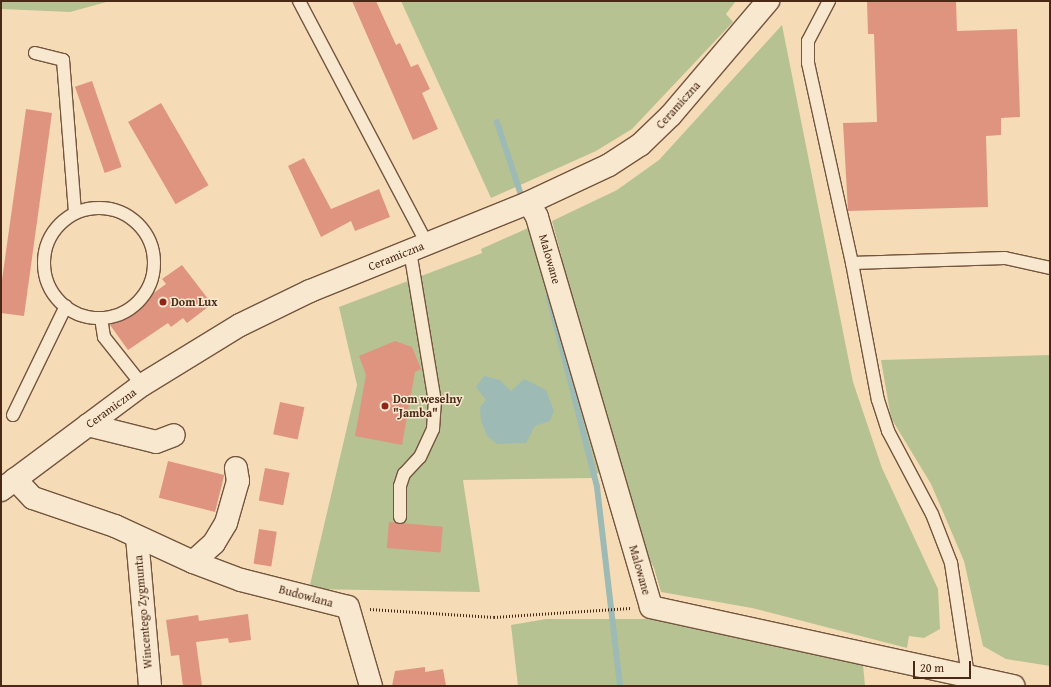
<!DOCTYPE html>
<html>
<head>
<meta charset="utf-8">
<style>
  body { margin:0 }
  #map { position:relative; width:1051px; height:687px; overflow:hidden; background:#f6dcb6; font-family:"Gentium Book Plus",serif }
  div>[style] { position:absolute }
  .green>* { inset:0; background:#b7c292 }
  .water>* { inset:0; background:#9ebab4 }
  .stream>* { height:6px; margin:-3px; padding:0 3px; transform-origin:3px; border-radius:3px; background:#9ebab4 }
  .building>* { inset:0; background:#df9480; transform-origin:0 0 }
  .path>* { height:2.5px; margin-top:-1.25px; transform-origin:0; background:repeating-linear-gradient(90deg,#492816 0 1px,transparent 0 3px) }
  .roads { filter:drop-shadow(1px 0 #74553e) drop-shadow(-1px 0 #74553e) drop-shadow(0 1px #74553e) drop-shadow(0 -1px #74553e) }
  .lane>* { height:12px; margin:-6px; padding:0 6px; transform-origin:6px; border-radius:6px; background:#f9e8d0 }
  .lane>.ring { margin:-6px; padding:0; box-sizing:content-box; background:none; border:12px solid #f9e8d0; border-radius:50% }
  .street>* { height:22px; margin:-11px; padding:0 11px; transform-origin:11px; border-radius:11px; background:#f9e8d0 }
  .secondary>* { height:22px; margin:-11px; padding:0 11px; transform-origin:11px; border-radius:11px; background:#f9e8d0 }
  .dots>* { width:11px; height:11px; translate:-50% -50%; box-sizing:border-box; border:2px solid #f9e8d0; border-radius:50% }
  span { translate:-50% -50%; white-space:nowrap; text-align:center; line-height:1.15; -webkit-text-stroke:3px #f9e8d0; paint-order:stroke }
  .street-label { font-size:12px; color:#492816 }
  .poi-label { font-size:12px; color:#492816; font-weight:700 }
  .left { translate:0 -50%; text-align:left }
  .frame { position:absolute; inset:0; border:2px solid #492816; pointer-events:none }
  .scale { position:absolute; left:913px; top:661px; width:58px; height:18px; box-sizing:border-box; border:2px solid #492816; border-top:0; padding-left:5px; font-size:12px; line-height:14px; white-space:nowrap; color:#492816; -webkit-text-stroke:3px #f9e8d0; paint-order:stroke }
</style>
</head>
<body>
<div id="map">
  <div class="green">
    <div style="clip-path:polygon(2px 1px,110px 1px,70px 12px,1px 9px)"></div>
    <div style="clip-path:polygon(401px 1px,736px 1px,726px 14px,733px 22px,632px 129px,596px 151px,491px 198px)"></div>
    <div style="clip-path:polygon(782px 25px,853px 382px,882px 468px,938px 589px,940px 629px,924px 638px,909px 636px,907px 648px,752px 608px,661px 592px,654px 568px,636px 536px,557px 260px,562px 258px,552px 221px,617px 190px,659px 160px)"></div>
    <div style="clip-path:polygon(535px 225px,606px 472px,593px 474px,594px 478px,463px 480px,480px 592px,309px 589px,357px 385px,339px 307px,482px 253px,481px 249px)"></div>
    <div style="clip-path:polygon(1050px 355px,1050px 666px,1006px 659px,983px 646px,964px 561px,931px 484px,891px 418px,881px 360px)"></div>
    <div style="clip-path:polygon(546px 619px,653px 619px,863px 665px,865px 686px,518px 686px,511px 625px)"></div>
  </div>
  <div class="water">
    <div style="clip-path:polygon(484px 376px,500px 380px,511px 391px,524px 379px,546px 390px,554px 411px,550px 421px,535px 426px,526px 443px,497px 444px,487px 436px,481px 421px,480px 407px,486px 400px,476px 387px)"></div>
  </div>
  <div class="stream">
    <div style="left:497px;top:122px;width:83px;rotate:71.8deg"></div>
    <div style="left:549px;top:297px;width:196px;rotate:75.8deg"></div>
    <div style="left:597px;top:487px;width:200px;rotate:83.4deg"></div>
  </div>
  <div class="building">
    <div style="clip-path:polygon(352px 1px,376px 1px,396px 45px,400px 43px,411px 67px,418px 64px,430px 89px,422px 93px,438px 129px,413px 140px)"></div>
    <div style="clip-path:polygon(867px 1px,956px 1px,957px 31px,1017px 29px,1020px 117px,1001px 118px,1001px 135px,986px 136px,988px 207px,848px 211px,843px 123px,877px 122px,874px 34px,868px 34px)"></div>
    <div style="left:92px;top:81px;width:91px;height:18px;rotate:71deg"></div>
    <div style="left:161px;top:103px;width:95px;height:38px;rotate:60deg"></div>
    <div style="clip-path:polygon(26px 109px,52px 113px,24px 316px,1px 313px,1px 287px)"></div>
    <div style="clip-path:polygon(304px 158px,331px 209px,379px 189px,390px 217px,355px 231px,351px 221px,321px 237px,288px 166px)"></div>
    <div style="clip-path:polygon(182px 265px,212px 304px,187px 323px,183px 318px,171px 327px,168px 323px,128px 350px,110px 325px,166px 284px,162px 279px)"></div>
    <div style="clip-path:polygon(395px 341px,412px 347px,421px 369px,415px 372px,402px 445px,355px 436px,366px 375px,359px 356px)"></div>
    <div style="left:280px;top:402px;width:25px;height:33px;rotate:12deg"></div>
    <div style="left:168px;top:461px;width:58px;height:38px;rotate:14deg"></div>
    <div style="left:265px;top:468px;width:25px;height:33px;rotate:11deg"></div>
    <div style="left:389px;top:522px;width:54px;height:26px;rotate:5deg"></div>
    <div style="left:259px;top:529px;width:18px;height:35px;rotate:9deg"></div>
    <div style="clip-path:polygon(248px 614px,251px 640px,229px 643px,228px 638px,196px 642px,202px 686px,183px 686px,179px 655px,171px 656px,166px 620px,198px 615px,199px 621px)"></div>
    <div style="clip-path:polygon(425px 667px,425px 672px,443px 669px,446px 686px,392px 686px,395px 671px)"></div>
  </div>
  <div class="path">
    <div style="left:370px;top:609px;width:124px;rotate:3.7deg"></div>
    <div style="left:494px;top:617px;width:137px;rotate:-3.8deg"></div>
  </div>
  <div class="roads">
    <div class="lane">
      <div style="left:299px;top:1px;width:275px;rotate:62.2deg"></div>
      <div style="left:829px;top:1px;width:45px;rotate:117.7deg"></div>
      <div style="left:808px;top:41px;width:22px;rotate:90deg"></div>
      <div style="left:808px;top:63px;width:205px;rotate:77.6deg"></div>
      <div style="left:852px;top:263px;width:153px;rotate:-1.9deg"></div>
      <div style="left:1005px;top:258px;width:46px;rotate:12.5deg"></div>
      <div style="left:35px;top:53px;width:29px;rotate:14deg"></div>
      <div style="left:63px;top:60px;width:153px;rotate:85.5deg"></div>
      <div class="ring" style="left:44px;top:208px;width:98px;height:98px"></div>
      <div style="left:852px;top:263px;width:139px;rotate:79.3deg"></div>
      <div style="left:878px;top:400px;width:33px;rotate:72deg"></div>
      <div style="left:888px;top:431px;width:94px;rotate:62.1deg"></div>
      <div style="left:932px;top:514px;width:53px;rotate:68.8deg"></div>
      <div style="left:951px;top:563px;width:114px;rotate:81.4deg"></div>
      <div style="left:101px;top:318px;width:19px;rotate:81deg"></div>
      <div style="left:104px;top:337px;width:61px;rotate:51.6deg"></div>
      <div style="left:13px;top:415px;width:121px;rotate:-64.1deg"></div>
      <div style="left:400px;top:517px;width:31px;rotate:-90deg"></div>
      <div style="left:400px;top:486px;width:13px;rotate:-72deg"></div>
      <div style="left:404px;top:474px;width:23px;rotate:-47deg"></div>
      <div style="left:420px;top:457px;width:31px;rotate:-65deg"></div>
      <div style="left:433px;top:429px;width:27px;rotate:-86deg"></div>
      <div style="left:435px;top:402px;width:153px;rotate:-99.4deg"></div>
    </div>
    <div class="street">
      <div style="left:529px;top:203px;width:16px;rotate:60deg"></div>
      <div style="left:537px;top:217px;width:406px;rotate:73.7deg"></div>
      <div style="left:651px;top:607px;width:371px;rotate:12.3deg"></div>
      <div style="left:88px;top:425px;width:70px;rotate:14deg"></div>
      <div style="left:156px;top:442px;width:19px;rotate:-21deg"></div>
      <div style="left:15px;top:479px;width:26px;rotate:47deg"></div>
      <div style="left:33px;top:498px;width:87px;rotate:18.9deg"></div>
      <div style="left:115px;top:526px;width:86px;rotate:24.8deg"></div>
      <div style="left:193px;top:562px;width:51px;rotate:20.6deg"></div>
      <div style="left:241px;top:580px;width:110px;rotate:14.2deg"></div>
      <div style="left:348px;top:607px;width:82px;rotate:73.8deg"></div>
      <div style="left:137px;top:537px;width:150px;rotate:85deg"></div>
      <div style="left:193px;top:562px;width:28px;rotate:-42deg"></div>
      <div style="left:214px;top:543px;width:23px;rotate:-59deg"></div>
      <div style="left:226px;top:523px;width:44px;rotate:-74.1deg"></div>
      <div style="left:238px;top:481px;width:13px;rotate:-99deg"></div>
    </div>
    <div class="secondary">
      <div style="left:1px;top:490px;width:176px;rotate:-36.7deg"></div>
      <div style="left:142px;top:385px;width:115px;rotate:-31.5deg"></div>
      <div style="left:240px;top:325px;width:78px;rotate:-25.9deg"></div>
      <div style="left:310px;top:291px;width:235px;rotate:-22deg"></div>
      <div style="left:528px;top:203px;width:89px;rotate:-25.1deg"></div>
      <div style="left:609px;top:165px;width:37px;rotate:-33deg"></div>
      <div style="left:640px;top:145px;width:43px;rotate:-44.1deg"></div>
      <div style="left:671px;top:115px;width:150px;rotate:-49.6deg"></div>
    </div>
  </div>
  <div class="dots">
    <div style="left:163px;top:302px;background:#8f2418"></div>
    <div style="left:385px;top:406px;background:#8f2418"></div>
  </div>
  <div class="street-label">
    <span style="left:678px;top:105px;rotate:-48deg">Ceramiczna</span>
    <span style="left:396px;top:256px;rotate:-22deg">Ceramiczna</span>
    <span style="left:550px;top:259px;rotate:74deg">Malowane</span>
    <span style="left:111px;top:408px;rotate:-36deg">Ceramiczna</span>
    <span style="left:640px;top:570px;rotate:74deg">Malowane</span>
    <span style="left:306px;top:596px;rotate:15deg">Budowlana</span>
    <span style="left:143px;top:612px;rotate:-95deg">Wincentego Zygmunta</span>
  </div>
  <div class="poi-label">
    <span class="left" style="left:171px;top:302px">Dom Lux</span>
    <span class="left" style="left:393px;top:406px">Dom weselny<br>"Jamba"</span>
  </div>
  <div class="frame"></div>
  <div class="scale">20 m</div>
</div>
</body>
</html>
